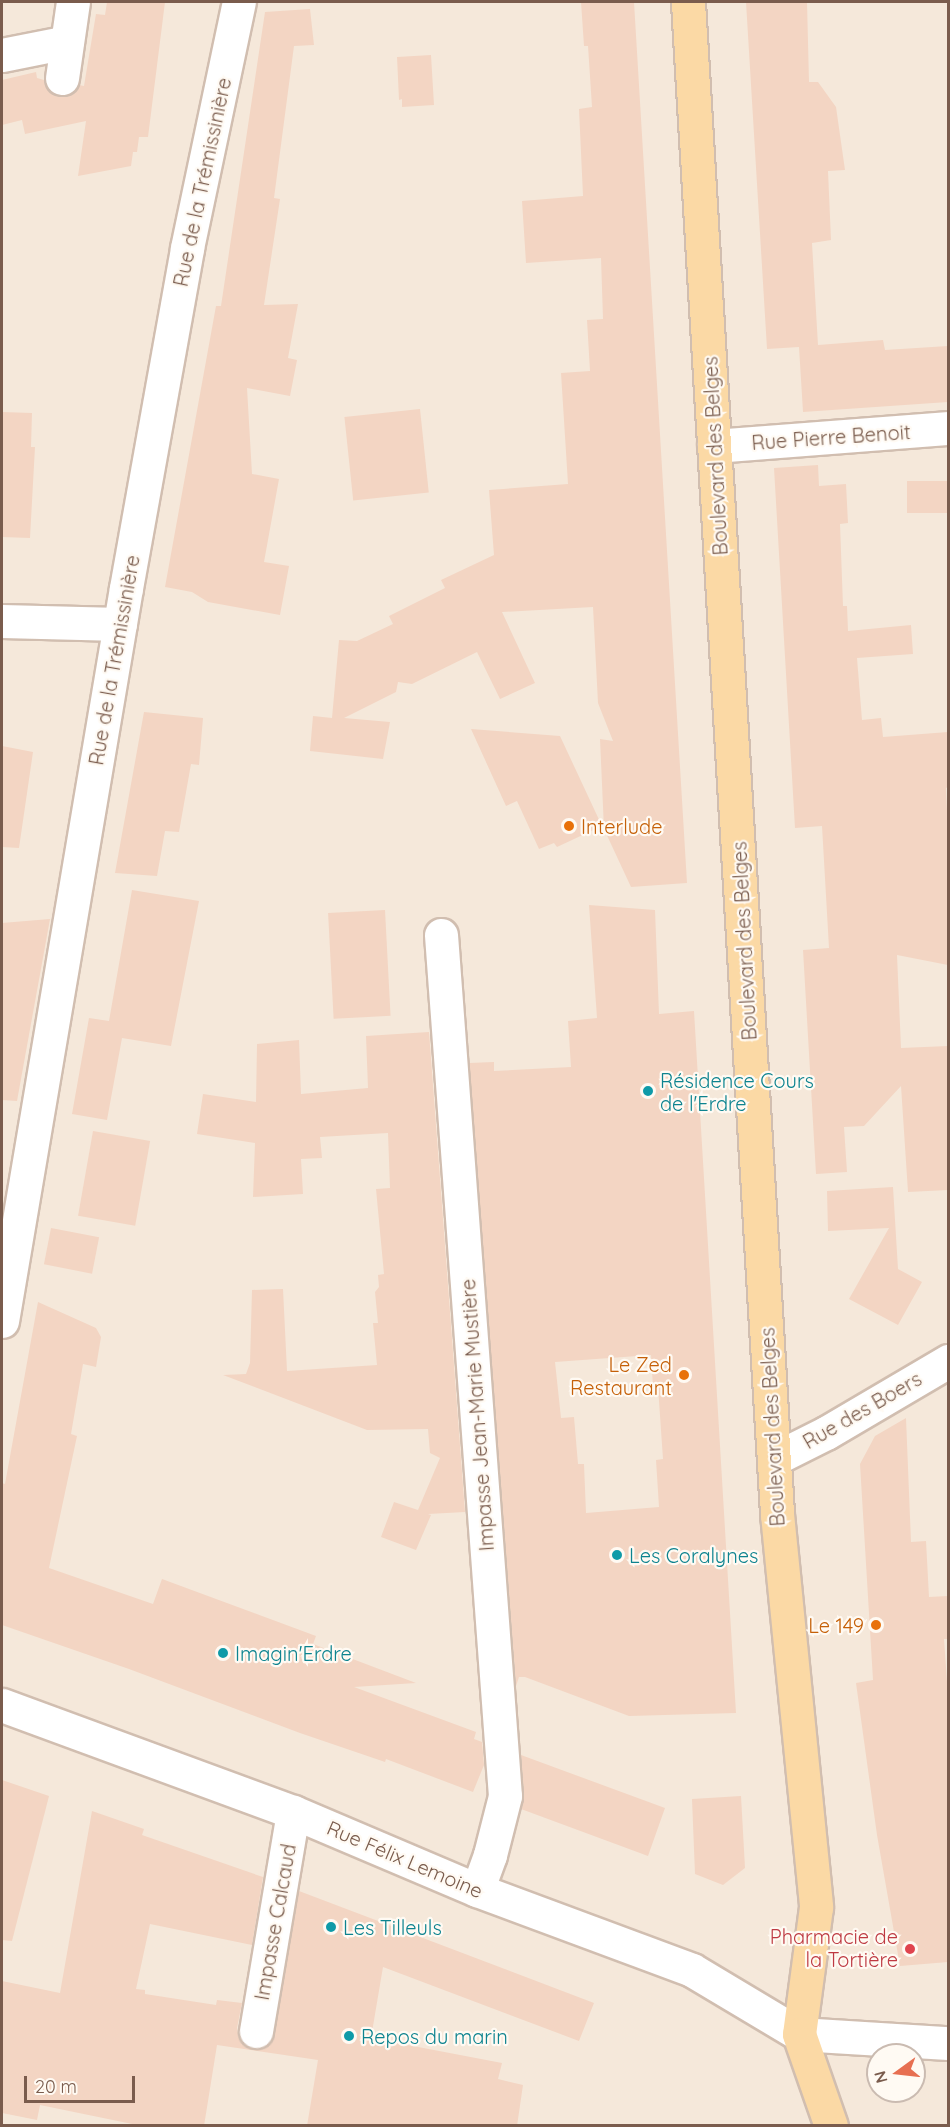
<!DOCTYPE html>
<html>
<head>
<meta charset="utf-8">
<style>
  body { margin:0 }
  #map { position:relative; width:950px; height:2127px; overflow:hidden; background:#fdf6ec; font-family:Quicksand,sans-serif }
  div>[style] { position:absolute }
  .residential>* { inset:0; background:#f5e8da }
  .building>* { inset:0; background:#f3d5c3; transform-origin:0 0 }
  .roads { filter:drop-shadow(2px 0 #d1beb0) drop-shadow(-2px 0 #d1beb0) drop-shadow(0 2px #d1beb0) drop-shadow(0 -2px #d1beb0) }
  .minor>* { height:33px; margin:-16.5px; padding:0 16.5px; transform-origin:16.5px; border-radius:16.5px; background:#fff }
  .major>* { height:33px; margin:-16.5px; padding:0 16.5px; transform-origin:16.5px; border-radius:16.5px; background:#fbd9a5 }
  .dots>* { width:16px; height:16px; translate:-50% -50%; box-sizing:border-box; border:3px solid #fffaf3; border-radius:50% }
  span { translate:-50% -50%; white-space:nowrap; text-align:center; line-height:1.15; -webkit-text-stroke:4.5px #fffaf3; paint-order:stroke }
  .street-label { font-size:20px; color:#7a5c4d }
  .food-label { font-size:20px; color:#c56008 }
  .left { translate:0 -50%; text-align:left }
  .right { translate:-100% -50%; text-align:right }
  .culture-label { font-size:20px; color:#0d838f }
  .health-label { font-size:20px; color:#be3a42 }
  .frame { position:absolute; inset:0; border:3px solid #7a5c4d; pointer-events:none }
  .north { position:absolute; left:866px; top:2043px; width:60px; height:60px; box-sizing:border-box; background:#fffaf3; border:2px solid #cabbb1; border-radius:50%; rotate:255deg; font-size:16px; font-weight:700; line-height:24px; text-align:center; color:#7a5c4d }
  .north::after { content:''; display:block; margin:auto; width:21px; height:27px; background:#e76f51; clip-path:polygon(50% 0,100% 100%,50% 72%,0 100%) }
  .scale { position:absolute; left:24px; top:2076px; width:111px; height:27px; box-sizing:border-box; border:3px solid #7a5c4d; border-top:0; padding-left:8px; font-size:18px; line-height:21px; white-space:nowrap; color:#7a5c4d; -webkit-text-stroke:4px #fffaf3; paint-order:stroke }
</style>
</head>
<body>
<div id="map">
  <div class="residential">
    <div style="clip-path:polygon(evenodd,2px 2px,948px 2px,948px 2125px,2px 2126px,2px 2px,878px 2055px,914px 2055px,914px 2091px,878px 2091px,878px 2055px)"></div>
  </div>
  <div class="building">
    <div style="clip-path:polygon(107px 2px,165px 2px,148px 137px,139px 137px,137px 152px,133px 152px,131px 166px,78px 176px,86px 121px,25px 134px,22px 120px,2px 125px,2px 80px,36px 72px,37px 78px,44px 80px,50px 92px,60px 97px,69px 95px,79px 85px,84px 86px,96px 14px,105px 15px)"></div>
    <div style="clip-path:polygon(581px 2px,634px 2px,687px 883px,631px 887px,604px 829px,600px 739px,613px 741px,598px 703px,593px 607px,502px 612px,535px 683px,500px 699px,477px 652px,412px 684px,398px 682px,396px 692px,344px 718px,390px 722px,383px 759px,310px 751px,313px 716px,332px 718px,339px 640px,357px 641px,393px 624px,389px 616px,445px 588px,441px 580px,494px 555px,489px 490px,568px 484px,561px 373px,590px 371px,587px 320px,603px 319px,601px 258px,526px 263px,522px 201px,583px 196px,579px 109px,592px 107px,588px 46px,584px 46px)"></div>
    <div style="clip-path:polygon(746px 2px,807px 2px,809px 82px,818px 82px,836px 107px,845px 170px,828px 171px,831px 240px,812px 243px,818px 345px,883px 340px,885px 350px,948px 346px,948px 402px,803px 412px,799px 347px,767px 349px)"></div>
    <div style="clip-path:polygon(310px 9px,314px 45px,294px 46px,274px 198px,280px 199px,264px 305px,298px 304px,288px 358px,297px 360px,290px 396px,247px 388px,252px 474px,279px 479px,264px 562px,289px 566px,280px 615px,208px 602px,192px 592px,165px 587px,216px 306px,221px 306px,265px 12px)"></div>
    <div style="clip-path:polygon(431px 55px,434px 105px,402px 107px,402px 99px,399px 100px,397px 57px)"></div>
    <div style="left:420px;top:409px;width:84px;height:76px;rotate:84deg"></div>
    <div style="clip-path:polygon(2px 412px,32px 413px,31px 447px,35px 447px,30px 538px,2px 537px)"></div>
    <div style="clip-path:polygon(818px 465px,819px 486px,846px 484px,848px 523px,840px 524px,843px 606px,847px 606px,848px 631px,911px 625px,913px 654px,857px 658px,862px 720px,881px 718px,883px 737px,948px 732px,948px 787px,946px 788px,948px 831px,948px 965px,897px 955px,901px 1048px,948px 1046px,948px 1190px,908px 1192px,901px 1086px,864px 1126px,844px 1127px,847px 1172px,816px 1174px,803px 950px,829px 948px,822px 826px,795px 828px,774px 468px)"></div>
    <div style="left:948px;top:481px;width:32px;height:41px;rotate:90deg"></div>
    <div style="clip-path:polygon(144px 712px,203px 718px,199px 765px,191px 764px,179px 832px,165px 831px,157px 876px,115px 873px)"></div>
    <div style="clip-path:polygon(471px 729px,560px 736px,602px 826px,557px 847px,554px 843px,539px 849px,517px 801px,506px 806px)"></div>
    <div style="clip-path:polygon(2px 746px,33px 752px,19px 848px,2px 847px)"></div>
    <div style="clip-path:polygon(132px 890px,199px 901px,171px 1046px,122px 1038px,107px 1120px,72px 1114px,89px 1018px,109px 1021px)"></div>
    <div style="clip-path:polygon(evenodd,589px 905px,655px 910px,659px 1014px,694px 1011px,736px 1713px,629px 1716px,525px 1677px,519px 1677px,516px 1686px,469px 1063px,494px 1062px,494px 1071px,571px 1067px,568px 1021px,597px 1018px,589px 905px,651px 1355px,653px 1387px,658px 1387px,663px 1459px,656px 1460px,659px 1507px,586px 1513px,584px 1464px,578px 1464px,574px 1417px,561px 1418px,555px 1362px,651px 1355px)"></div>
    <div style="left:385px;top:910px;width:106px;height:57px;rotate:87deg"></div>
    <div style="clip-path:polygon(50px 919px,17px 1101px,2px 1100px,2px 923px)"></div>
    <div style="clip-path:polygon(429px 1032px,465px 1512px,428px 1514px,431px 1515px,416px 1550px,381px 1537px,394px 1502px,418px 1510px,440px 1458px,430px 1453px,428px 1429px,367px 1430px,223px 1375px,246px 1374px,250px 1363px,252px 1290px,283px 1289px,287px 1371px,377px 1365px,373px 1323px,378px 1323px,375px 1292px,379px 1287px,378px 1275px,384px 1274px,376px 1189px,390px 1188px,388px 1133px,320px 1137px,322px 1158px,301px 1159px,303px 1194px,253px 1197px,255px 1143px,197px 1134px,203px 1094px,256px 1102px,257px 1044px,299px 1040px,301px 1094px,368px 1088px,366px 1036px)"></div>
    <div style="left:93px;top:1131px;width:58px;height:86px;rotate:10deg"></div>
    <div style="clip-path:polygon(893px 1187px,898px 1269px,922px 1282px,898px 1325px,849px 1299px,889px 1228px,828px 1231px,827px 1191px)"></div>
    <div style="left:51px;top:1228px;width:49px;height:37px;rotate:11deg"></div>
    <div style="clip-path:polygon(38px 1302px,96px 1328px,101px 1337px,96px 1367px,83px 1364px,71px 1434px,77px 1436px,49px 1568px,153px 1604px,162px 1579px,316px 1636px,313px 1644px,416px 1683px,354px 1687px,476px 1732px,474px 1739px,482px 1742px,484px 1765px,473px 1792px,386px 1759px,385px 1762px,300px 1733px,129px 1669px,2px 1625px,2px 1483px,5px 1484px)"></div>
    <div style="clip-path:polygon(906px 1418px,911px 1542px,926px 1541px,929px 1597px,948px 1596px,948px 1639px,944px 1639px,948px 1696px,948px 1962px,900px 1966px,877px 1835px,856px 1683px,873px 1680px,860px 1464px,875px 1436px)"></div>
    <div style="clip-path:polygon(521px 1755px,665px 1808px,648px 1856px,521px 1809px,524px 1795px)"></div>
    <div style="clip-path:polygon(2px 1780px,49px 1796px,12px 1941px,2px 1940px)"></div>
    <div style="clip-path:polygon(741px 1796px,745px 1868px,723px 1885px,695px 1874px,692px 1799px)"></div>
    <div style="clip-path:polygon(92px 1811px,144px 1829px,142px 1835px,263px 1877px,252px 1945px,150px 1924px,136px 1989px,145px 1990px,145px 1994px,216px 2005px,217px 2000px,242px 2003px,237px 2028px,239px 2038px,245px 2046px,253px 2050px,263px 2048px,271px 2042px,274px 2035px,299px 1891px,594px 2003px,579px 2041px,383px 1967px,371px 2038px,502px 2063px,498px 2079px,523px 2085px,517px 2126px,307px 2126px,318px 2060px,217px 2045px,204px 2126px,142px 2126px,40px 2105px,37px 2120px,2px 2113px,2px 1981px,60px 1993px)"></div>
  </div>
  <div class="roads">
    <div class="minor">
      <div style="left:2px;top:55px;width:66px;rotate:-11.3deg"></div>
      <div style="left:62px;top:78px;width:77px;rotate:-81.8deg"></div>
      <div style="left:714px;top:446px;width:235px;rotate:-4.4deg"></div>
      <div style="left:2px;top:621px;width:118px;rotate:1.5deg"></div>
      <div style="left:441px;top:935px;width:863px;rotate:85.75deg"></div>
      <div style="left:505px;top:1796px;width:61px;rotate:104.3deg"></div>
      <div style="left:490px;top:1855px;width:37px;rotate:110deg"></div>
      <div style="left:2px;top:1321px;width:743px;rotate:-80.4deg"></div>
      <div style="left:126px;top:588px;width:345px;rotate:-79.8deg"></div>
      <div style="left:187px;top:248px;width:251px;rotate:-78.1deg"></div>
      <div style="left:774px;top:1459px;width:58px;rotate:-26.6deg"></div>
      <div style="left:826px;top:1433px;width:142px;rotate:-30.5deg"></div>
      <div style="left:2px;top:1705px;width:310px;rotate:20.2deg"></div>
      <div style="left:293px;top:1812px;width:200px;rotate:23deg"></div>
      <div style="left:477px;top:1890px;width:229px;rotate:20.4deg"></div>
      <div style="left:692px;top:1970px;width:125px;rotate:30.9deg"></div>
      <div style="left:799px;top:2034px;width:149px;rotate:3.5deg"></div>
      <div style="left:256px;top:2031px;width:222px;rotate:-80.4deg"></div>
    </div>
    <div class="major">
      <div style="left:688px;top:2px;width:1515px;rotate:86.63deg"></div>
      <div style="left:777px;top:1514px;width:395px;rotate:84.3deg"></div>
      <div style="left:816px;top:1907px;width:128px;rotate:97.6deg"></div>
      <div style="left:799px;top:2034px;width:97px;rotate:70.8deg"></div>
    </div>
  </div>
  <div class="dots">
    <div style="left:569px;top:826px;background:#e8710a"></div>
    <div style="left:648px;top:1091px;background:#0f9aa8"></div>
    <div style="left:684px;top:1375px;background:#e8710a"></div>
    <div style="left:617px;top:1555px;background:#0f9aa8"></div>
    <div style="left:876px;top:1625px;background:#e8710a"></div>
    <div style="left:223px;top:1653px;background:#0f9aa8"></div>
    <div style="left:331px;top:1927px;background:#0f9aa8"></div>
    <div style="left:910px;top:1949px;background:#e0444e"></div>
    <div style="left:349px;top:2036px;background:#0f9aa8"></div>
  </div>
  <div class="street-label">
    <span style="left:202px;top:182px;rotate:-78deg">Rue de la Trémissinière</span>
    <span style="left:831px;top:437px;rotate:-4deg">Rue Pierre Benoit</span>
    <span style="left:715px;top:456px;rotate:-93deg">Boulevard des Belges</span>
    <span style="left:114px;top:660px;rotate:-80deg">Rue de la Trémissinière</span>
    <span style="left:744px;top:941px;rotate:-93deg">Boulevard des Belges</span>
    <span style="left:862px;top:1410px;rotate:-30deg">Rue des Boers</span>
    <span style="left:477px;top:1415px;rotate:-94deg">Impasse Jean-Marie Mustière</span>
    <span style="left:772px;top:1427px;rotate:-93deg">Boulevard des Belges</span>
    <span style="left:405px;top:1859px;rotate:23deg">Rue Félix Lemoine</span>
    <span style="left:275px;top:1922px;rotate:-80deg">Impasse Calcaud</span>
  </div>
  <div class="food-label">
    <span class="left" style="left:581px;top:826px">Interlude</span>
    <span class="right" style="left:672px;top:1376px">Le Zed<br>Restaurant</span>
    <span class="right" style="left:864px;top:1625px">Le 149</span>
  </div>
  <div class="culture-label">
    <span class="left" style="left:660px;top:1092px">Résidence Cours<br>de l'Erdre</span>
    <span class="left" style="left:629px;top:1555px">Les Coralynes</span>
    <span class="left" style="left:235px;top:1653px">Imagin'Erdre</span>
    <span class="left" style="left:343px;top:1927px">Les Tilleuls</span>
    <span class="left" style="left:361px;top:2036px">Repos du marin</span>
  </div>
  <div class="health-label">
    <span class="right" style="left:898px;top:1948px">Pharmacie de<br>la Tortière</span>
  </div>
  <div class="frame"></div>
  <div class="north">N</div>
  <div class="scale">20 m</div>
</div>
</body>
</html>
